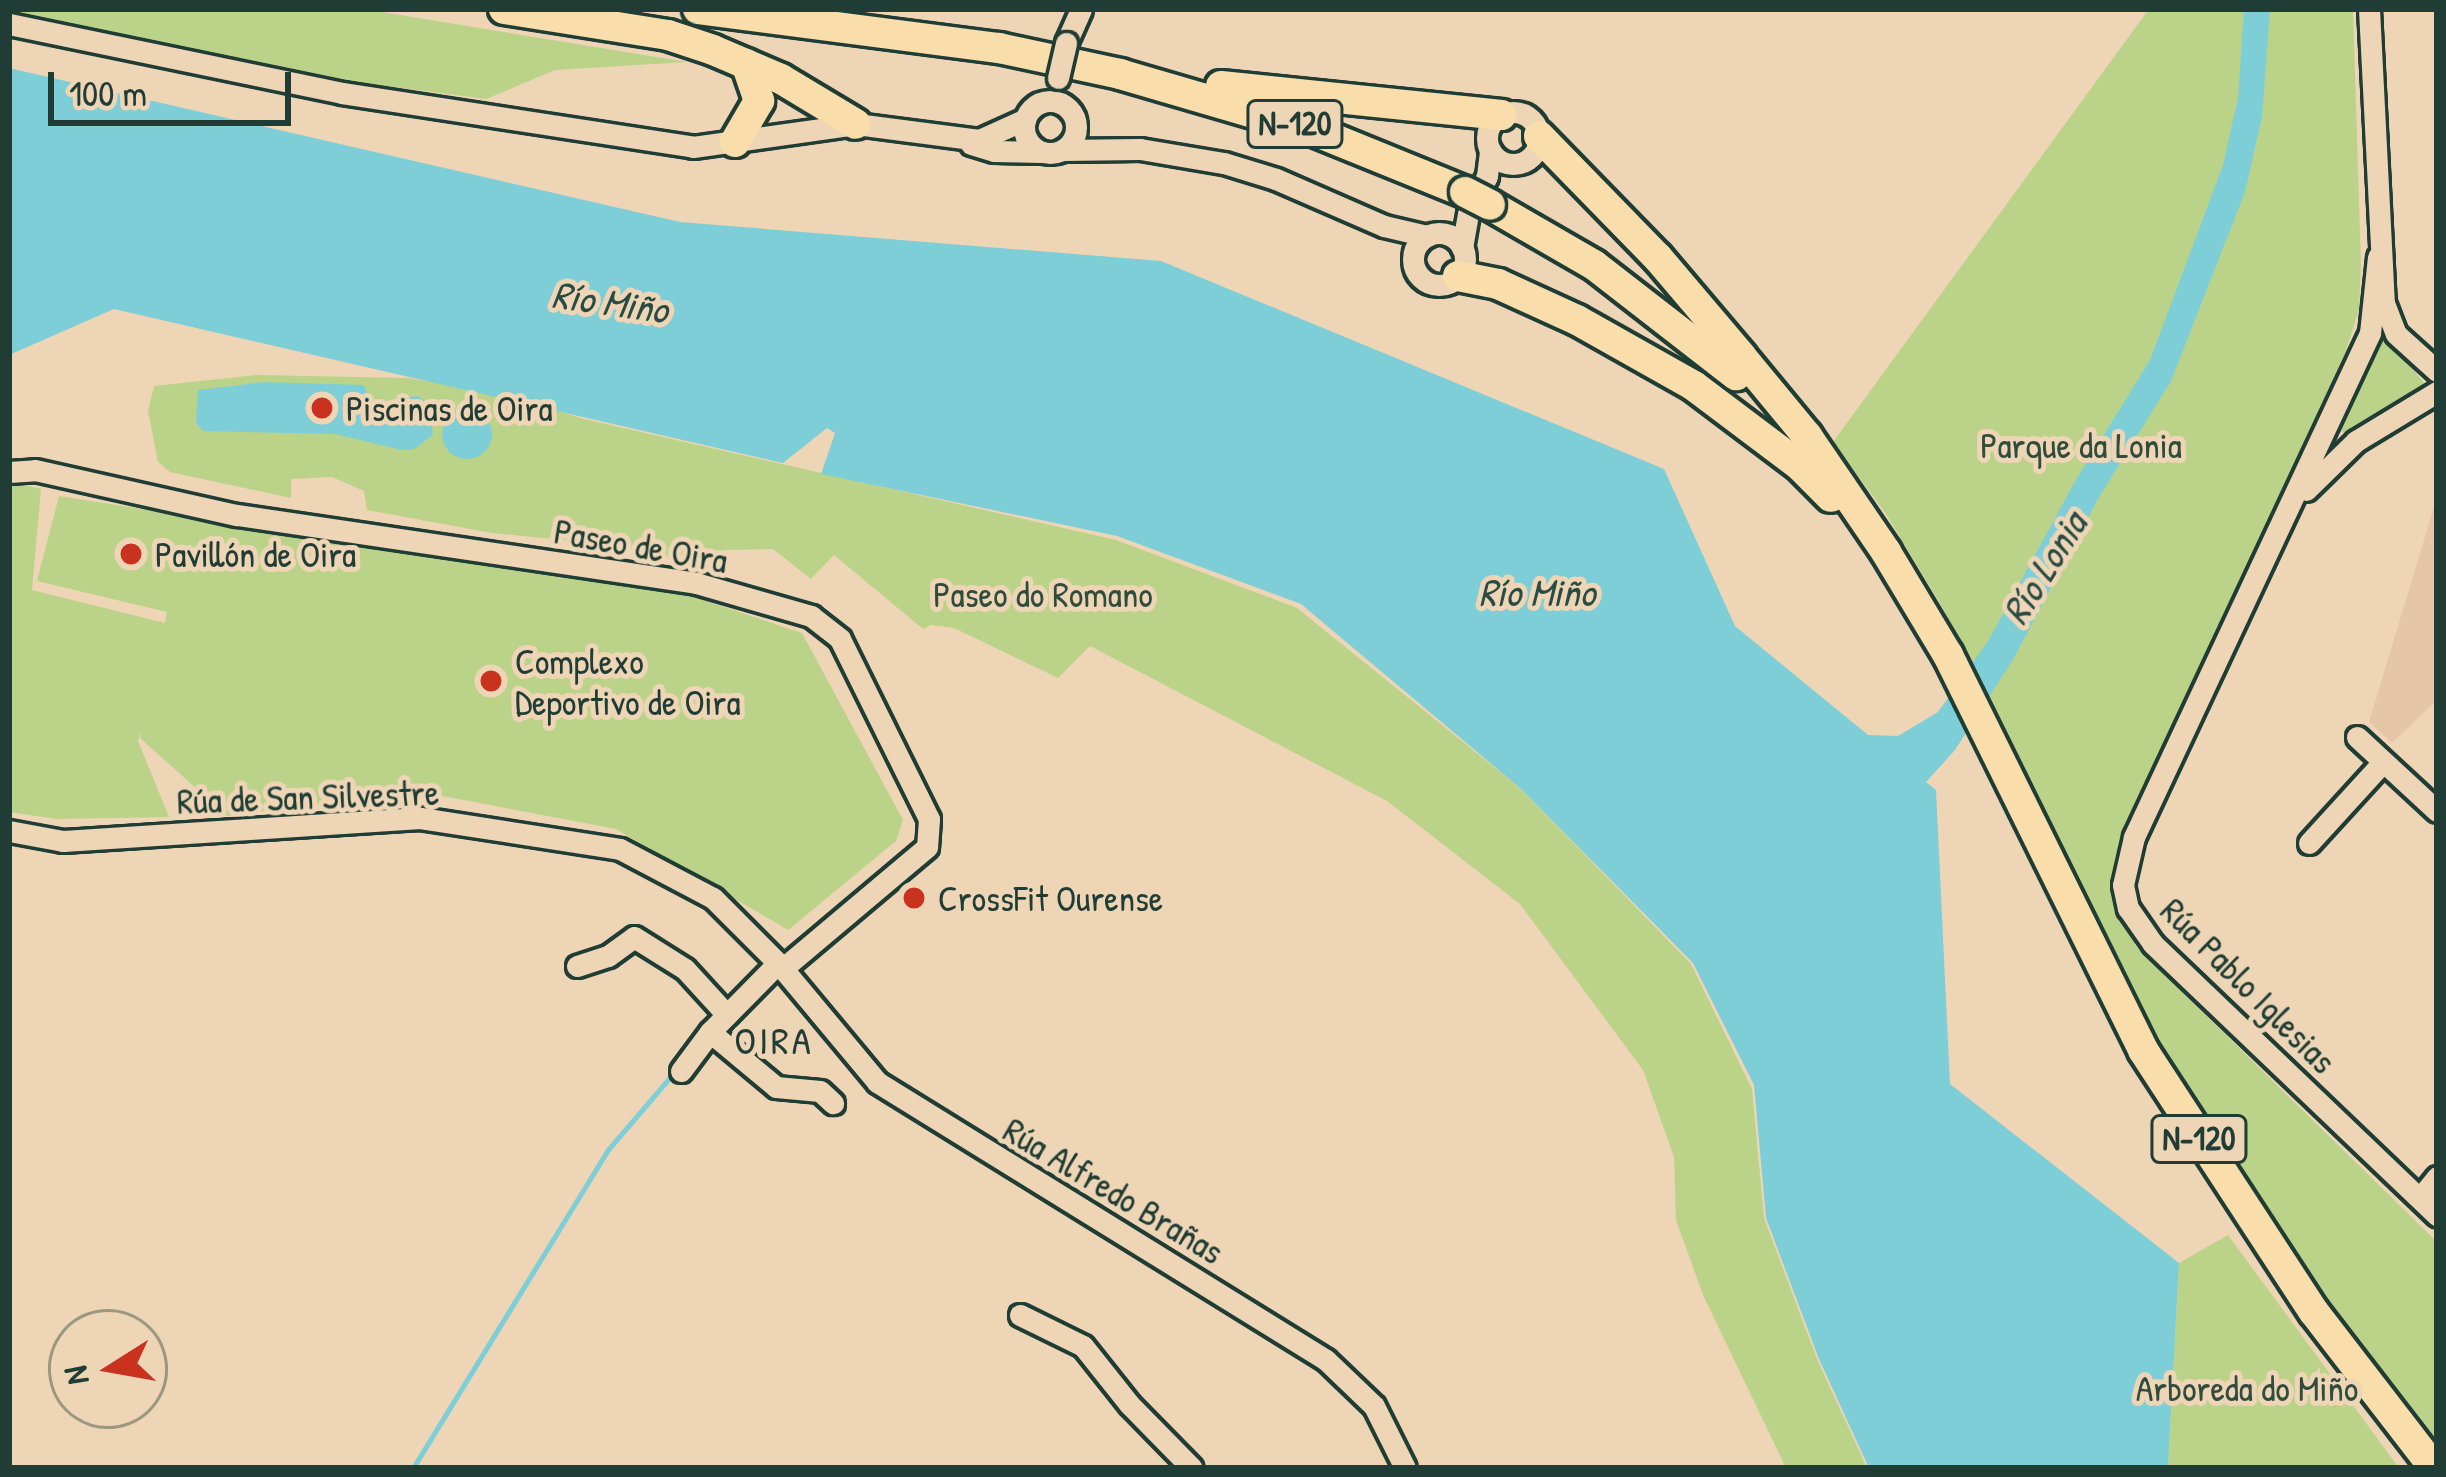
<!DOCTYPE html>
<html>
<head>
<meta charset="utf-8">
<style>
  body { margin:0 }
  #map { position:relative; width:2446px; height:1477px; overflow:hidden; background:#eed5b6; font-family:"Patrick Hand",sans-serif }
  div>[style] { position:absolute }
  .built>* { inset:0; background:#e5c7a8 }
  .green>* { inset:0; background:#bbd389 }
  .water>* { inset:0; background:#7eced7 }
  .round { border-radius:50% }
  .stream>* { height:4.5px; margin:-2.25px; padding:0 2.25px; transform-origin:2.25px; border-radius:2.25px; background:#7eced7 }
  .roads { filter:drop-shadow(3px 0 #1f3d34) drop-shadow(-3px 0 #1f3d34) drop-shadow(0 3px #1f3d34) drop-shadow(0 -3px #1f3d34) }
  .minor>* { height:21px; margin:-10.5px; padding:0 10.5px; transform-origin:10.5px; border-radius:10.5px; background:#eed5b6 }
  .minor>.ring { margin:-10.5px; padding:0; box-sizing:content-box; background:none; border:21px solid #eed5b6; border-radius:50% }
  .highway>* { height:30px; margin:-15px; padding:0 15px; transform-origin:15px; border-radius:15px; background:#f9deab }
  .bridges { filter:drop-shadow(3px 0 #1f3d34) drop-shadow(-3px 0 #1f3d34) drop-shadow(0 3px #1f3d34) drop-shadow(0 -3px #1f3d34) }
  .minor-bridge>* { height:21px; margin:-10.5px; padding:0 10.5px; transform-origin:10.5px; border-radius:10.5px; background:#eed5b6 }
  .highway-bridge>* { height:30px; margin:-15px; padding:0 15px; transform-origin:15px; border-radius:15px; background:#f9deab }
  .dots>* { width:33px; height:33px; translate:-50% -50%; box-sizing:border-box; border:6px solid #eed5b6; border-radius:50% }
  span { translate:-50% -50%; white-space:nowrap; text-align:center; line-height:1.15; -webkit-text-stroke:10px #eed5b6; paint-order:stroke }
  .shield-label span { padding:3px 9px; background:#eed5b6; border:3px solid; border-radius:9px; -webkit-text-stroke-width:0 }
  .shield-label { font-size:33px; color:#1f3d34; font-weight:700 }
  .poi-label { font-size:36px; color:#1f3d34 }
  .left { translate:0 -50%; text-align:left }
  .park-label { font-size:36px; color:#2f4c3c }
  .street-label { font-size:36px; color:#1f3d34 }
  .water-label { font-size:39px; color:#284c44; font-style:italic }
  .neighbourhood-label { font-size:39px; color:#1f3d34; letter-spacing:3px }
  .frame { position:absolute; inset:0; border:12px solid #1f3d34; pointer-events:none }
  .north { position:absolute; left:48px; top:1309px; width:120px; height:120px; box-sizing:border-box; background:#eed5b6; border:3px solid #9b9882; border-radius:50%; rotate:259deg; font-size:33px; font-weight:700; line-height:48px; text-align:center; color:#1f3d34 }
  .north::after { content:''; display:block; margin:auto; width:42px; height:54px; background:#c8321e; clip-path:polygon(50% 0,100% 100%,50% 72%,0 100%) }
  .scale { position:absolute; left:48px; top:72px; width:243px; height:54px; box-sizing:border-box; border:6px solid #1f3d34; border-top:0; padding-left:15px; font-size:36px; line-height:42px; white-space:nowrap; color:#1f3d34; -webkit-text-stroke:9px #eed5b6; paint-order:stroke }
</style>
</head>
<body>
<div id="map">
  <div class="built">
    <div style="clip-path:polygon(2437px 497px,2437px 700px,2392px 743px,2369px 722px)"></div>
  </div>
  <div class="green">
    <div style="clip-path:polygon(9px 9px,364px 9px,687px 62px,555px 70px,486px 99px,156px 56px,9px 24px)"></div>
    <div style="clip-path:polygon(2149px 9px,2353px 9px,2361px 267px,2359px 309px,2346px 351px,2132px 818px,2112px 881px,2113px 899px,2137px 948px,2437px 1242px,2437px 1446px,2332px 1316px,2176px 1075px,1944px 610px,1886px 514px,1833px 442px)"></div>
    <div style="clip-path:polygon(2376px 340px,2392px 344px,2428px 388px,2346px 435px,2335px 426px)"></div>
    <div style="clip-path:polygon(257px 375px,408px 378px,495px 392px,584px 419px,1116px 540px,1297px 608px,1520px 788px,1691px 964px,1752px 1089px,1764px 1218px,1817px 1359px,1867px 1468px,1786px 1468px,1703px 1295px,1676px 1220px,1674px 1157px,1643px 1070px,1520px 904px,1387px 801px,1090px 646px,1058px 678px,954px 628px,931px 625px,923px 629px,834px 555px,811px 579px,773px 549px,723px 550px,720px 567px,603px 544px,492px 533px,367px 510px,364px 491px,332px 477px,291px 479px,291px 498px,170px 472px,158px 462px,148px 411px,154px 386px)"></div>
    <div style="clip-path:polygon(9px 481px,41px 489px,32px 590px,165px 623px,167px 612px,37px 581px,59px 496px,691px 596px,802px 633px,903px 820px,896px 841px,788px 930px,616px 829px,416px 791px,227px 816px,140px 738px,141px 729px,138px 741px,169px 817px,57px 819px,9px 812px)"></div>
    <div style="clip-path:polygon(2228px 1235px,2399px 1468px,2168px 1468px,2179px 1263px)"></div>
  </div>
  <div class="water">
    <div style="clip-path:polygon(2244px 9px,2270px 9px,2262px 117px,2245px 192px,2171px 381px,2098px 499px,2014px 658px,1955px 750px,1926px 782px,1936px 790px,1950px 1084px,2179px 1263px,2168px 1468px,1869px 1468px,1819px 1359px,1766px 1218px,1754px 1085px,1693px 963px,1520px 788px,1301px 604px,1117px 536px,821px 474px,835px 433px,827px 428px,783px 463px,114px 309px,9px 355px,9px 68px,680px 222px,1161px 261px,1664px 469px,1735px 626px,1868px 735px,1898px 736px,1938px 712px,1988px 641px,2074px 483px,2150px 360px,2223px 165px,2238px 98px)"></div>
    <div style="clip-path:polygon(264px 382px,364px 385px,371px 404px,418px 396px,429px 404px,433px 435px,413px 450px,401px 450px,335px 434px,203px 431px,196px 423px,198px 390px)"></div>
    <div class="round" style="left:442px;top:409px;width:50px;height:50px"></div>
  </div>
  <div class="stream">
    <div style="left:413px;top:1468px;width:372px;rotate:-58.5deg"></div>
    <div style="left:607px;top:1151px;width:99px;rotate:-49.5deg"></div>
  </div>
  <div class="roads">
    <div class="minor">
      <div style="left:2369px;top:9px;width:294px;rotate:87.1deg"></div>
      <div style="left:2384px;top:303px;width:33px;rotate:69deg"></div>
      <div style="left:2396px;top:334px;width:55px;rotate:42.1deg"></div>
      <div style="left:9px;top:24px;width:340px;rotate:11.7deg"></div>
      <div style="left:342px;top:93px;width:355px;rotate:8.7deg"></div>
      <div style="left:693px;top:147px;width:165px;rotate:-8deg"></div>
      <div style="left:856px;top:124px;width:124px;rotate:7.4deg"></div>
      <div style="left:979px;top:140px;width:51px;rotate:-24.1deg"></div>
      <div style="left:1066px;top:43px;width:37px;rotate:-66deg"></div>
      <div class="ring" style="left:1024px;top:101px;width:31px;height:31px"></div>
      <div class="ring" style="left:1487px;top:112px;width:31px;height:31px"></div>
      <div style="left:971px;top:144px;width:24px;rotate:17deg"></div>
      <div style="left:994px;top:151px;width:48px;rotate:1.2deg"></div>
      <div style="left:1062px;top:150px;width:78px;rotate:-0.7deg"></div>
      <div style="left:1140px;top:149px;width:85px;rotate:9.5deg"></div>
      <div style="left:1224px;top:163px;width:54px;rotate:17.1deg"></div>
      <div style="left:1276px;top:179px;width:118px;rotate:23.5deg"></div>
      <div style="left:1384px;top:226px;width:44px;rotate:13.1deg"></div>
      <div class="ring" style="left:1413px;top:233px;width:31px;height:31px"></div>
      <div style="left:1462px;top:248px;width:35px;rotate:-80deg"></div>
      <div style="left:1468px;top:214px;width:42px;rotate:-63.4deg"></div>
      <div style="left:1487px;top:176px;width:26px;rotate:-83deg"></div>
      <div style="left:2378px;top:257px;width:76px;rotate:96deg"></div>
      <div style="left:2370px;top:333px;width:557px;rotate:115.09deg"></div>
      <div style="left:2134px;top:837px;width:49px;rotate:102.9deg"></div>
      <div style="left:2123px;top:885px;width:24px;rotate:78deg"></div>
      <div style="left:2128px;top:908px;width:44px;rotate:55.2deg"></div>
      <div style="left:2153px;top:944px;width:393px;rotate:43.7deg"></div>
      <div style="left:9px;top:472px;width:26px;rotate:-4deg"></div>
      <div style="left:35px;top:470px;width:207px;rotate:12.6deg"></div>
      <div style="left:237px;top:515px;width:464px;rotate:8.4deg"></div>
      <div style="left:696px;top:583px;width:120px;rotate:16deg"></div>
      <div style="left:811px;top:616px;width:37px;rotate:38deg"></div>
      <div style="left:840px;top:639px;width:201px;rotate:63.7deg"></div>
      <div style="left:929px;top:819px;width:28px;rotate:94deg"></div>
      <div style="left:927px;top:847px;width:189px;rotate:139.9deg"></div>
      <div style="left:2306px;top:490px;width:70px;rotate:-44.4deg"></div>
      <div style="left:2356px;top:441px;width:95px;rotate:-31.2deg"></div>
      <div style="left:2357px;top:737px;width:109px;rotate:42.8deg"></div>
      <div style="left:9px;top:831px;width:55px;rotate:10.5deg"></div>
      <div style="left:63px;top:841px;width:358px;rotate:-3.7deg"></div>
      <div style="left:420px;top:818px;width:202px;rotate:8.8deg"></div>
      <div style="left:620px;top:849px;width:105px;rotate:27.8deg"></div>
      <div style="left:713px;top:898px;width:92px;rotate:45deg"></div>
      <div style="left:778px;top:963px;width:155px;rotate:50.2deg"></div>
      <div style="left:877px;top:1082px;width:528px;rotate:31.76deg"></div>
      <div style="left:1326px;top:1360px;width:66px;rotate:43.8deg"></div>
      <div style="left:1374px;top:1406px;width:69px;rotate:63.4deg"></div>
      <div style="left:2309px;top:843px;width:110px;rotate:-47.6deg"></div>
      <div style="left:577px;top:966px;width:33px;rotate:-18deg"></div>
      <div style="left:608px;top:956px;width:32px;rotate:-36deg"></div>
      <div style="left:634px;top:937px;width:60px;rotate:32.1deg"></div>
      <div style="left:685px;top:969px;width:62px;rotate:47.6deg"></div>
      <div style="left:710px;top:1032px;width:86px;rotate:39.8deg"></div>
      <div style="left:776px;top:1087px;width:44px;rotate:5.2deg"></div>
      <div style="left:820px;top:1091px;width:18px;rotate:43deg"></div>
      <div style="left:681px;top:1071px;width:49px;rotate:-53.4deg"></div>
      <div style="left:710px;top:1032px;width:97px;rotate:-45.4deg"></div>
      <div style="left:2420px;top:1198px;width:27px;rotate:-51deg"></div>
      <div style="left:1020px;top:1315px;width:70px;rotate:26.2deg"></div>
      <div style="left:1083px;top:1346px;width:75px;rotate:51.5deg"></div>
      <div style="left:1130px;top:1405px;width:88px;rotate:45.5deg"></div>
    </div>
    <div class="highway">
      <div style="left:504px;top:9px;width:166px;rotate:9deg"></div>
      <div style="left:668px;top:35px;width:47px;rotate:18.4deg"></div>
      <div style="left:713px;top:50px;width:74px;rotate:23.1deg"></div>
      <div style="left:781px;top:79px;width:87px;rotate:31deg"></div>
      <div style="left:698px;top:9px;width:304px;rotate:7.4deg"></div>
      <div style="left:999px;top:48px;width:124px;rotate:12.1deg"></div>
      <div style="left:1120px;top:74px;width:200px;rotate:16.3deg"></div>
      <div style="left:1312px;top:130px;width:165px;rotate:22.1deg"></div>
      <div style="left:1221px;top:86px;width:282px;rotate:5.9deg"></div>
      <div style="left:1539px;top:136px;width:170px;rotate:45.7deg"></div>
      <div style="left:1658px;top:258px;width:128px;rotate:49.7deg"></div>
      <div style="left:1741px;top:356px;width:104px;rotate:50.5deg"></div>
      <div style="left:1807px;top:436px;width:140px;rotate:55.7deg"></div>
      <div style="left:1886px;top:552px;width:120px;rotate:59deg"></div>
      <div style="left:1948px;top:655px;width:441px;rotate:63.7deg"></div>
      <div style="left:2143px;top:1050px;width:313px;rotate:56.9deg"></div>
      <div style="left:2314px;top:1312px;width:197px;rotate:52.4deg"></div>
      <div style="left:735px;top:142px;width:48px;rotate:-59.7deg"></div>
      <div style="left:759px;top:101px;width:39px;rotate:-109deg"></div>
      <div style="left:1490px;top:205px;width:120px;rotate:30deg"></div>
      <div style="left:1594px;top:265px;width:180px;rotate:37.8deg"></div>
      <div style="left:1458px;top:276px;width:41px;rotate:11.3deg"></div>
      <div style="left:1498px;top:284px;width:87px;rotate:24.5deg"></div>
      <div style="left:1577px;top:320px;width:134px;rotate:29.4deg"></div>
      <div style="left:1694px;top:386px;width:131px;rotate:37deg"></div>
      <div style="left:1799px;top:465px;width:45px;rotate:45deg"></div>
    </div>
  </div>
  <div class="bridges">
    <div class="minor-bridge">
      <div style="left:1058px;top:78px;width:36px;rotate:-77deg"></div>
    </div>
    <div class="highway-bridge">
      <div style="left:1465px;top:192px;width:28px;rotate:27deg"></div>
    </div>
  </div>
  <div class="dots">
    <div style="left:322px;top:408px;background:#c8321e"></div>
    <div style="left:131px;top:554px;background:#c8321e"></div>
    <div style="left:491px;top:681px;background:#c8321e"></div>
    <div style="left:914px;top:898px;background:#c8321e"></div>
  </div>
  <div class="shield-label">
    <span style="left:1295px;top:124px">N-120</span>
    <span style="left:2199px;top:1139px">N-120</span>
  </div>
  <div class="poi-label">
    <span class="left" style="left:346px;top:408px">Piscinas de Oira</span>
    <span class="left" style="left:155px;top:554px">Pavillón de Oira</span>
    <span class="left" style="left:515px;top:681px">Complexo<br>Deportivo de Oira</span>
    <span class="left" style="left:938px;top:898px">CrossFit Ourense</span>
  </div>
  <div class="park-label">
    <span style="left:2081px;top:445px">Parque da Lonia</span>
    <span style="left:1043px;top:594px">Paseo do Romano</span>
    <span style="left:2247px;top:1388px">Arboreda do Miño</span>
  </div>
  <div class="street-label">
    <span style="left:641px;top:545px;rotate:10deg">Paseo de Oira</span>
    <span style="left:308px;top:796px;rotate:-2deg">Rúa de San Silvestre</span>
    <span style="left:2249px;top:985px;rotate:45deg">Rúa Pablo Iglesias</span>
    <span style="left:1114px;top:1190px;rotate:31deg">Rúa Alfredo Brañas</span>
  </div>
  <div class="water-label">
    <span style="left:610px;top:302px;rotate:8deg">Río Miño</span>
    <span style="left:2044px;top:568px;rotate:-58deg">Río Lonia</span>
    <span style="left:1537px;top:592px">Río Miño</span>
  </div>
  <div class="neighbourhood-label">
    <span style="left:774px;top:1040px">OIRA</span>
  </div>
  <div class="frame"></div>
  <div class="north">N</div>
  <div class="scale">100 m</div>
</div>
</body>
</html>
